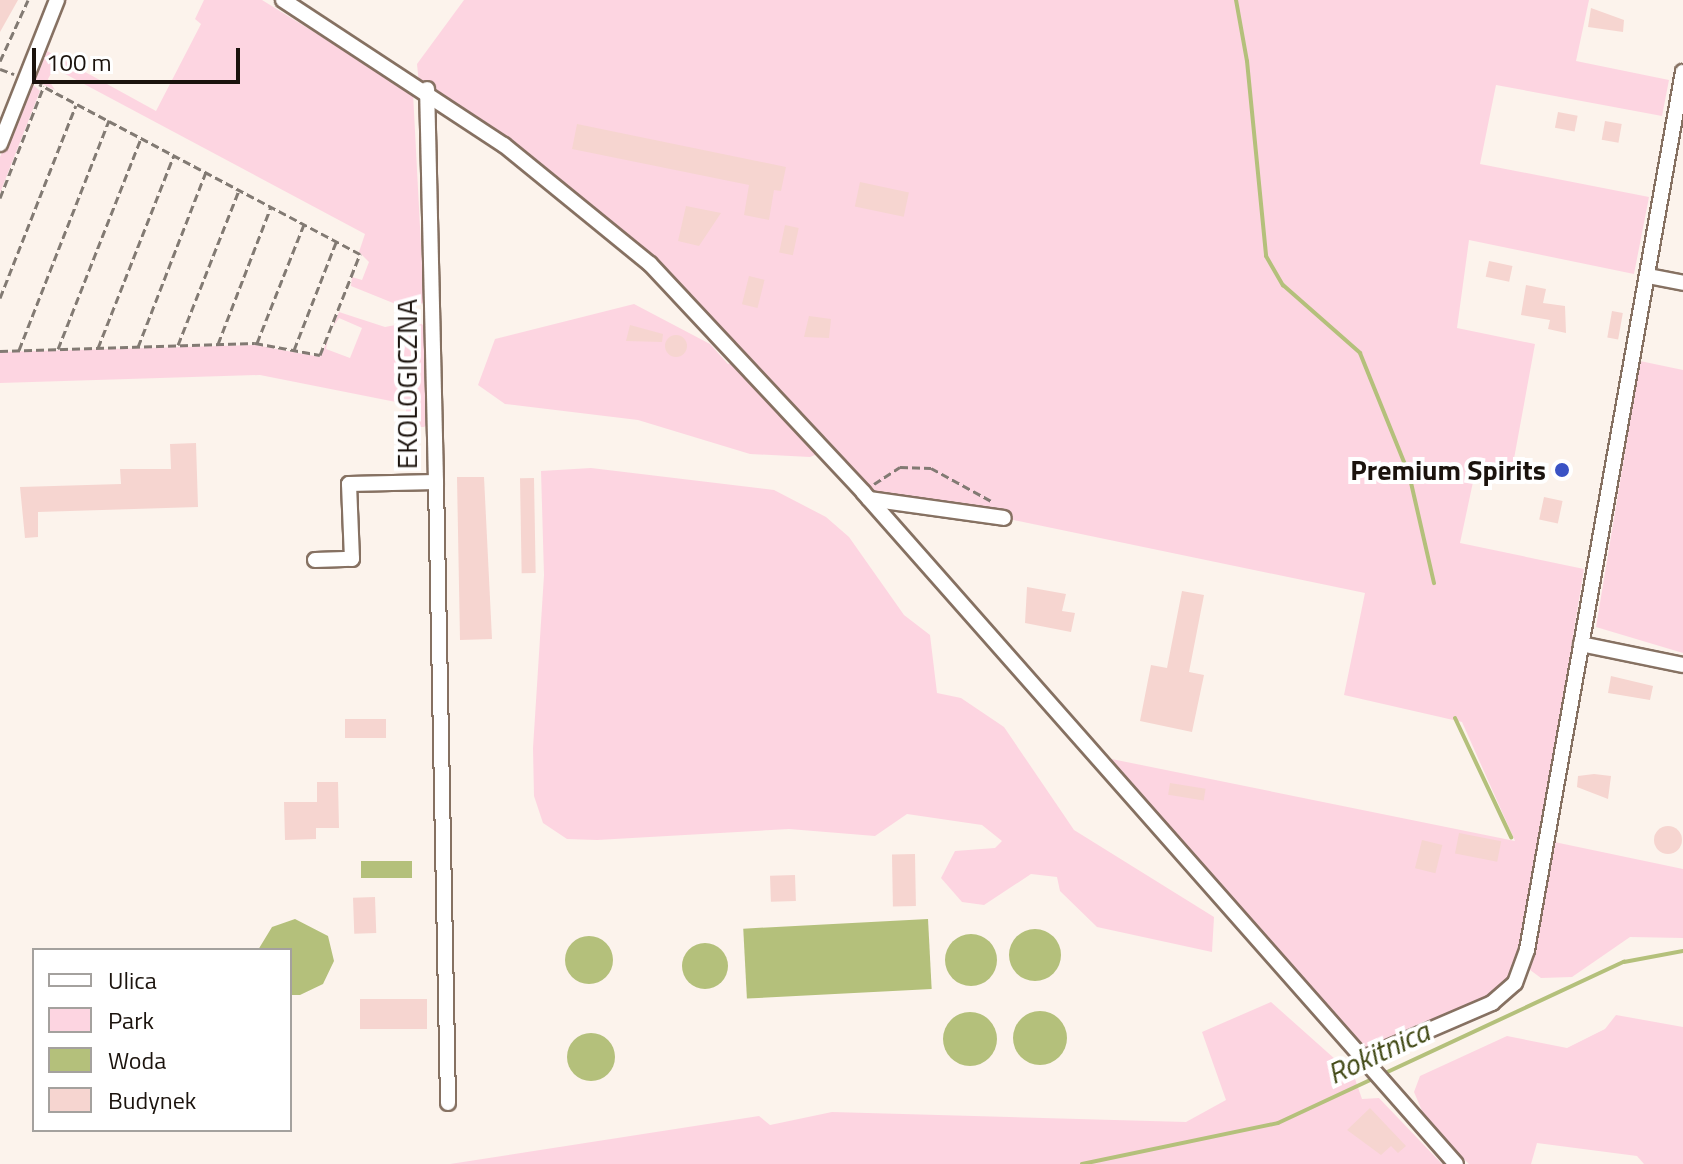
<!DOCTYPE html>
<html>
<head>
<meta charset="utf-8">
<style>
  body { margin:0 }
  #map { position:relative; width:1683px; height:1164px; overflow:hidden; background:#fcf3ec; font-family:"Titillium Web",sans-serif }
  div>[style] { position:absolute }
  .green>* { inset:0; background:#fdd5e1 }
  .water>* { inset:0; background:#b4c07b; transform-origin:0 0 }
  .round { border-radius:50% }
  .stream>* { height:4px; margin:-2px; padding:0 2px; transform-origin:2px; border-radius:2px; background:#b4c07b }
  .building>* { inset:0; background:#f6d5d0; transform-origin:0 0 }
  .path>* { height:3px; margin-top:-1.5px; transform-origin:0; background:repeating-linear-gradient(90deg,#827a73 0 8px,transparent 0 12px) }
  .roads { filter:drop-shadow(2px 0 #867162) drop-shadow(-2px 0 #867162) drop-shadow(0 2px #867162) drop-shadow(0 -2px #867162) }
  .minor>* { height:14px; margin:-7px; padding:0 7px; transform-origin:7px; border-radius:7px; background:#fff }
  .dots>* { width:22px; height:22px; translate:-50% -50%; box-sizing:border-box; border:4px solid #fff; border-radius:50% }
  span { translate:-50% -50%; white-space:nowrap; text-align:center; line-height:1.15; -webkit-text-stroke:8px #fff; paint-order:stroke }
  .street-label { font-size:28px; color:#1b130d }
  .poi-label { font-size:28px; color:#1b130d; font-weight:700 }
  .right { translate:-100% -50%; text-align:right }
  .water-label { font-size:30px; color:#424a16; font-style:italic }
  .legend { position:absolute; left:32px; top:948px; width:260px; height:184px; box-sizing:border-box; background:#fff; border:2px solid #a4a19e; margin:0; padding:10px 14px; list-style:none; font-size:24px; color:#1b130d }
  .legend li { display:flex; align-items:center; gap:16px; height:40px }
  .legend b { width:40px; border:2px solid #a4a19e }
  .scale { position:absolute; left:32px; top:48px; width:208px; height:36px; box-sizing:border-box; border:4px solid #1b130d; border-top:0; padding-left:10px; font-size:24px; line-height:28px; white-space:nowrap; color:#1b130d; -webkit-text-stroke:6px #fff; paint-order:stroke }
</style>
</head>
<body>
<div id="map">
  <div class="green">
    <div style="clip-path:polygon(62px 0,67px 0,47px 51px,156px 111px,201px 24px,195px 19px,204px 0,262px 0,413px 93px,424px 303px,403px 307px,351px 286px,352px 277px,362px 280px,369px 262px,359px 252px,365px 234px,54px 68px,48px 79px,55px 90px,31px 79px)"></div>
    <div style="clip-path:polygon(464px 0,1589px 0,1576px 61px,1669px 80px,1662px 116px,1496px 85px,1480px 164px,1649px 197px,1634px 274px,1469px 240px,1457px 328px,1535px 344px,1511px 475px,1476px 468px,1460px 543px,1584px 569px,1540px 839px,1683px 869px,1683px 938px,1630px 937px,1572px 977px,1541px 978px,1522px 964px,1492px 1003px,1362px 1059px,1092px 755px,1515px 841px,1462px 722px,1344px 695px,1365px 593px,1004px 518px,869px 499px,825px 451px,810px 457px,750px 454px,638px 420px,505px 404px,478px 385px,495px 339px,634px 304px,710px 344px,728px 364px,741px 361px,650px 264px,419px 84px,417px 64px)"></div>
    <div style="clip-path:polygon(30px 82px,40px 91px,0 193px,0 157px)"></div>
    <div style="clip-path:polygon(339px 312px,385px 327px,417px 321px,426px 327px,429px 423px,424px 427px,406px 427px,406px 404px,260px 375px,0 383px,0 352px,255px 345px,320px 357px,328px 339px,326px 349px,350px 358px,362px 328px,339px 318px,333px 327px)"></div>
    <div style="clip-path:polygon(1640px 361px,1683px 370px,1683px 653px,1596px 627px)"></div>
    <div style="clip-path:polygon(591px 468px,774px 490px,826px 517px,849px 537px,904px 615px,930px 635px,937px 693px,961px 698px,1004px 727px,1074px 830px,1214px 917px,1212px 952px,1097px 927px,1060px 891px,1057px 877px,1031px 874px,984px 905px,962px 902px,941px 878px,955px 851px,995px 848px,1002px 841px,982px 825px,907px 814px,875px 836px,789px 829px,597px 840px,567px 839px,543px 823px,534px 796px,533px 748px,544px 575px,541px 471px)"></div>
    <div style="clip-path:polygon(1271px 1002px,1354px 1076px,1362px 1099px,1379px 1098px,1442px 1164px,450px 1164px,759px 1116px,770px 1125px,832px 1112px,1186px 1122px,1226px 1100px,1202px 1032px)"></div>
    <div style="clip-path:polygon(1616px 1015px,1683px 1027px,1683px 1164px,1644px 1164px,1637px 1156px,1537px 1143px,1531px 1164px,1469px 1164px,1428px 1125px,1414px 1092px,1420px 1076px,1507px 1036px,1567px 1048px,1605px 1029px)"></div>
  </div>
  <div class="water">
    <div style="left:412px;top:861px;width:17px;height:51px;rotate:90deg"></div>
    <div style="clip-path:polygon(295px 919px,328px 936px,334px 961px,323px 984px,300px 995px,290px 995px,290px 950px,258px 950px,272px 927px)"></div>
    <div style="left:928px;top:919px;width:70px;height:185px;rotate:87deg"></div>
    <div class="round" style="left:1009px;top:929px;width:52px;height:52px"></div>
    <div class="round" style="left:945px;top:934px;width:52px;height:52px"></div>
    <div class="round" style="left:565px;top:936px;width:48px;height:48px"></div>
    <div class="round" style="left:682px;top:943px;width:46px;height:46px"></div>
    <div class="round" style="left:1013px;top:1011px;width:54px;height:54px"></div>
    <div class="round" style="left:943px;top:1012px;width:54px;height:54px"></div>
    <div class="round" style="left:567px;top:1033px;width:48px;height:48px"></div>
  </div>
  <div class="stream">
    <div style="left:1236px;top:0;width:62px;rotate:79.8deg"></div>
    <div style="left:1247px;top:61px;width:196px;rotate:84.4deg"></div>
    <div style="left:1266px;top:256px;width:34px;rotate:60deg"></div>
    <div style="left:1283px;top:285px;width:103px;rotate:41.4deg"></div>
    <div style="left:1360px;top:353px;width:131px;rotate:68deg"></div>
    <div style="left:1409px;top:474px;width:112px;rotate:77.1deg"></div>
    <div style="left:1455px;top:718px;width:132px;rotate:64.8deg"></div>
    <div style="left:1082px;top:1164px;width:200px;rotate:-11.8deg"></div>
    <div style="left:1278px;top:1123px;width:382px;rotate:-25deg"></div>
    <div style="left:1624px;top:962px;width:60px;rotate:-10.6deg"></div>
  </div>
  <div class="building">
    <div style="clip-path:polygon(0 0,18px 0,0 32px)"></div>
    <div style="clip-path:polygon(1591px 8px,1624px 20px,1623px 32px,1588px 27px)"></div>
    <div style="left:1558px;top:112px;width:20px;height:16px;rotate:11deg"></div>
    <div style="left:1605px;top:121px;width:17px;height:19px;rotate:10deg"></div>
    <div style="clip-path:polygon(577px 124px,786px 167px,781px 191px,774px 190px,769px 220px,744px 215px,749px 185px,572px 149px)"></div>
    <div style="left:860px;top:182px;width:50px;height:25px;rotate:12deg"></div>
    <div style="clip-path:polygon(686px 206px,721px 213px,699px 246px,678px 241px)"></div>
    <div style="left:785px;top:225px;width:14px;height:28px;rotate:12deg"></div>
    <div style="left:1489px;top:261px;width:24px;height:16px;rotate:12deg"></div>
    <div style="left:749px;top:276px;width:16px;height:29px;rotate:14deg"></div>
    <div style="clip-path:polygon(1526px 285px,1546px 289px,1543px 303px,1565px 306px,1566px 333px,1548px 329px,1550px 320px,1521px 315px)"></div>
    <div style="left:1612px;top:311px;width:11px;height:27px;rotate:10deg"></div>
    <div style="clip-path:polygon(809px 316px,831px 319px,829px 338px,804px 337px)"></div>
    <div style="clip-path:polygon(630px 325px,663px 334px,662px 342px,626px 341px)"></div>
    <div class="round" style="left:665px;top:335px;width:22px;height:22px"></div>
    <div style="clip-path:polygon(196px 443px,198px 507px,38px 512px,38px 537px,25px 538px,20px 487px,121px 484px,120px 469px,171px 469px,170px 444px)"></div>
    <div style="clip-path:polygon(457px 477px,484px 477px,492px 639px,460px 640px)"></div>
    <div style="left:534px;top:478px;width:95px;height:14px;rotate:89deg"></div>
    <div style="left:1544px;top:497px;width:19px;height:23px;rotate:12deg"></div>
    <div style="clip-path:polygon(1027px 587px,1066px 594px,1062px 611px,1075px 613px,1071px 632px,1025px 623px)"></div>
    <div style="clip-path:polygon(1182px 591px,1204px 595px,1189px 672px,1204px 675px,1192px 732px,1140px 721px,1151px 665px,1167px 668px)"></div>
    <div style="clip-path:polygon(1611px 676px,1653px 686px,1650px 700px,1608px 693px)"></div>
    <div style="left:386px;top:719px;width:19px;height:41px;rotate:90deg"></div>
    <div style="clip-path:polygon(1594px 774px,1611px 776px,1608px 799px,1577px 787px,1578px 776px)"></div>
    <div style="clip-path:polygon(317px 782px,338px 782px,339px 828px,316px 828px,316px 839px,285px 840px,284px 802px,317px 802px)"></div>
    <div style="left:1170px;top:783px;width:36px;height:12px;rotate:9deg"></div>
    <div class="round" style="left:1654px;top:826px;width:28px;height:28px"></div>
    <div style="left:1459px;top:833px;width:43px;height:21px;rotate:11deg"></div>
    <div style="left:1422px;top:840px;width:21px;height:29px;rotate:14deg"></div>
    <div style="left:915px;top:854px;width:52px;height:23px;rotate:89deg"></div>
    <div style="left:795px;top:875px;width:26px;height:25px;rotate:88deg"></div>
    <div style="left:375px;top:897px;width:36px;height:22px;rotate:88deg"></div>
    <div style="left:427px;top:999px;width:30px;height:67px;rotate:90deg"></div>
    <div style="clip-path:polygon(1370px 1108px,1406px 1146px,1398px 1153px,1391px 1146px,1381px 1155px,1347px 1130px)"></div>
  </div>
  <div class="path">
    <div style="left:0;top:61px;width:67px;rotate:-65.3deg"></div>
    <div style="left:0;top:69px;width:15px;rotate:20deg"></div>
    <div style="left:0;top:198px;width:120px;rotate:-68.6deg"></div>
    <div style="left:0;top:298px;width:207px;rotate:-68.5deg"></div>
    <div style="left:257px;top:343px;width:128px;rotate:-68.4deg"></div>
    <div style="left:218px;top:344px;width:147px;rotate:-68.9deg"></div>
    <div style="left:178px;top:345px;width:167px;rotate:-68.5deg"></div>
    <div style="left:138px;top:347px;width:188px;rotate:-68.8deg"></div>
    <div style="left:98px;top:348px;width:207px;rotate:-68.5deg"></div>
    <div style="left:58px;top:349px;width:227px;rotate:-68.5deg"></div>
    <div style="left:19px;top:350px;width:247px;rotate:-68.6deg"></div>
    <div style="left:294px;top:350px;width:116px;rotate:-68.7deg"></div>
    <div style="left:0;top:351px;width:255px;rotate:-1.8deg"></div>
    <div style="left:255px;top:343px;width:66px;rotate:10.5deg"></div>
    <div style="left:320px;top:355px;width:109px;rotate:-68.4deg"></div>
    <div style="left:360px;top:254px;width:363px;rotate:-152.1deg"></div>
    <div style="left:874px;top:484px;width:31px;rotate:-33deg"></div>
    <div style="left:900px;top:467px;width:31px;rotate:2deg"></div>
    <div style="left:931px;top:468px;width:71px;rotate:28.7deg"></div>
  </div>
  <div class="roads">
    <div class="minor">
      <div style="left:283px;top:0;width:264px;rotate:33.3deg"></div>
      <div style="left:504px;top:145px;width:188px;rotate:39.2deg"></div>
      <div style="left:650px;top:264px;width:312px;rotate:46.9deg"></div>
      <div style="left:863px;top:492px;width:896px;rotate:48.57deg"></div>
      <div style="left:0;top:144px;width:155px;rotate:-68.4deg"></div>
      <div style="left:1648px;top:276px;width:36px;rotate:11deg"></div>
      <div style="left:436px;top:482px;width:621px;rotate:88.89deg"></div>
      <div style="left:869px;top:499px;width:136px;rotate:8deg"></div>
      <div style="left:315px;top:560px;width:37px;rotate:-2deg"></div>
      <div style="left:352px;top:559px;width:75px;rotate:-92.3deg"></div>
      <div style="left:349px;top:484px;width:87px;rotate:-1.3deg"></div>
      <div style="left:436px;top:482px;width:393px;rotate:-91.3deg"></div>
      <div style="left:1581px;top:644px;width:104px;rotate:11.6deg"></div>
      <div style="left:1362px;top:1059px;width:142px;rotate:-23.3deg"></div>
      <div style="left:1492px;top:1003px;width:30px;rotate:-41deg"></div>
      <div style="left:1515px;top:983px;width:35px;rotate:-70deg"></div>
      <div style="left:1527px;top:950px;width:892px;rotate:-79.93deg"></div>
    </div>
  </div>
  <div class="dots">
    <div style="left:1562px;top:470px;background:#3a52c4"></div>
  </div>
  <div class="street-label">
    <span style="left:407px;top:384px;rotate:-90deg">EKOLOGICZNA</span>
  </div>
  <div class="poi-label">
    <span class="right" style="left:1546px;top:470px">Premium Spirits</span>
  </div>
  <div class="water-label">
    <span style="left:1378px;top:1052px;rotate:-25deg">Rokitnica</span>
  </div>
  <ul class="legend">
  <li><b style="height:10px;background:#fff"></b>Ulica</li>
  <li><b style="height:22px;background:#fdd5e1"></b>Park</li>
  <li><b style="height:22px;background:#b4c07b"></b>Woda</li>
  <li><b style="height:22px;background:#f6d5d0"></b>Budynek</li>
  </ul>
  <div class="scale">100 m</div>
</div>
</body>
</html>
